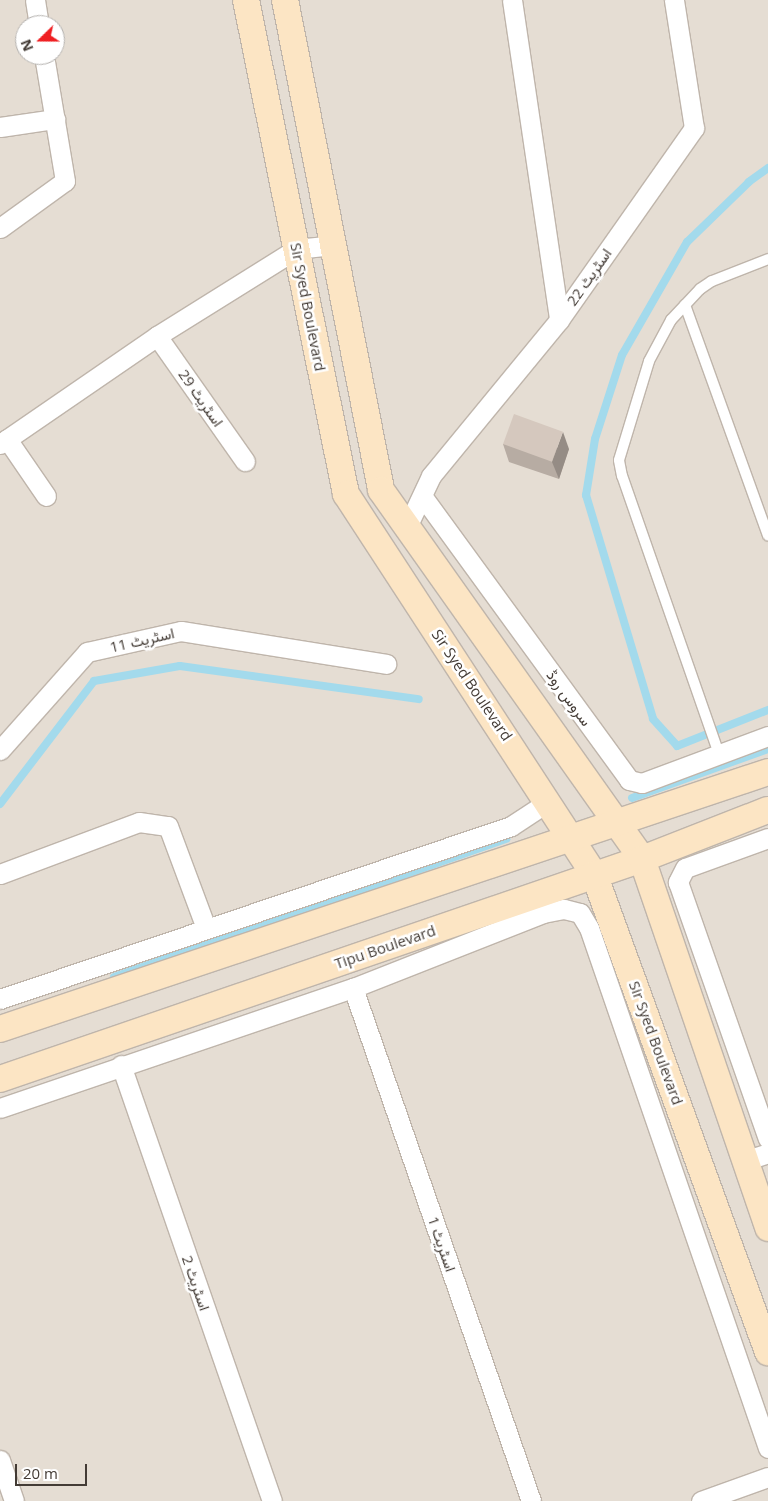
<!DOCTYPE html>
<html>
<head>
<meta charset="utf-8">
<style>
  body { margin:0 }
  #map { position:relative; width:768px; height:1501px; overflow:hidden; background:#f1ece5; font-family:"Open Sans",Vazirmatn,sans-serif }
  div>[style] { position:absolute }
  .residential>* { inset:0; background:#e5ddd3 }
  .stream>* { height:8px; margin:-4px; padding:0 4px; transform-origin:4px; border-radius:4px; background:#a3daec }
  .roads { filter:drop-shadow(1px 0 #bfb5ab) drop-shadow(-1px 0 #bfb5ab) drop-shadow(0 1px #bfb5ab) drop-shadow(0 -1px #bfb5ab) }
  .lane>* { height:10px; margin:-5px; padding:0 5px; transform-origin:5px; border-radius:5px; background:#fff }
  .street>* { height:19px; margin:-9.5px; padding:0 9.5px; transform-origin:9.5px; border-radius:9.5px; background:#fff }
  .secondary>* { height:26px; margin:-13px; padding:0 13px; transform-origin:13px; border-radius:13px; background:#fce5c4 }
  .wall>* { inset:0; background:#b7aca3 }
  .shaded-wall>* { inset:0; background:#958c85 }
  .building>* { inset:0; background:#d5c8be; transform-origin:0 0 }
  span { translate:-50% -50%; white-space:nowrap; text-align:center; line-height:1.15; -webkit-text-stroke:5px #fff; paint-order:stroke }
  .street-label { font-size:15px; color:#433b35 }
  .north { position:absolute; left:15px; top:15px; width:50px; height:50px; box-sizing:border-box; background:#fff; border:1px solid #b4b1ae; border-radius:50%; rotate:248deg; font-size:14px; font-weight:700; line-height:20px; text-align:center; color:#433b35 }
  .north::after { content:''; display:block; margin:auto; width:18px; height:22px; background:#ef1e21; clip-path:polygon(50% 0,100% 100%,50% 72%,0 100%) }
  .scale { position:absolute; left:15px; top:1464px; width:72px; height:22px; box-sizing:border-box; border:2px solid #433b35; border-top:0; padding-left:6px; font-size:15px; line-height:18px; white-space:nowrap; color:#433b35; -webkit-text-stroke:4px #fff; paint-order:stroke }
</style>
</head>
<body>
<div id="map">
  <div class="residential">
    <div style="clip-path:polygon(evenodd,0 0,768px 0,768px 1501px,0 1501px,0 0,25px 25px,55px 25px,55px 55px,25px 55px,25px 25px)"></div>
  </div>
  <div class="stream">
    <div style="left:768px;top:168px;width:24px;rotate:144deg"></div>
    <div style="left:749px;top:182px;width:86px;rotate:135.9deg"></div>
    <div style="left:687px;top:242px;width:130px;rotate:119.9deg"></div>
    <div style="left:622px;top:355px;width:88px;rotate:107.8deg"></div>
    <div style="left:595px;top:439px;width:57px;rotate:99.1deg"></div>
    <div style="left:586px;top:495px;width:234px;rotate:73.3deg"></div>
    <div style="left:653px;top:719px;width:36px;rotate:48deg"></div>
    <div style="left:677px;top:746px;width:98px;rotate:-21.6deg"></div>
    <div style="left:632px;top:798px;width:145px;rotate:-19.8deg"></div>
    <div style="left:0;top:804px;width:155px;rotate:-52.6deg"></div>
    <div style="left:94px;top:681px;width:87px;rotate:-9.9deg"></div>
    <div style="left:180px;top:666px;width:241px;rotate:7.9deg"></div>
    <div style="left:114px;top:977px;width:416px;rotate:-19.4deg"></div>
  </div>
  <div class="roads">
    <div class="lane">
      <div style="left:685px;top:305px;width:245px;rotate:70.2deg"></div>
      <div style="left:719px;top:754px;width:294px;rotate:-109.2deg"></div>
      <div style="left:622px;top:476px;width:16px;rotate:-101deg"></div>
      <div style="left:619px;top:460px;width:103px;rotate:-73.1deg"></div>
      <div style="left:649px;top:361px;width:47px;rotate:-61.8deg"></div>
      <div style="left:671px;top:320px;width:42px;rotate:-46.9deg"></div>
      <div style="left:700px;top:289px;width:14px;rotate:-34deg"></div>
      <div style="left:712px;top:281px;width:60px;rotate:-21.4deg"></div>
    </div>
    <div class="street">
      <div style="left:35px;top:0;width:25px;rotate:81deg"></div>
      <div style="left:512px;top:0;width:323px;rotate:81.6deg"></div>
      <div style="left:0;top:127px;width:56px;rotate:-8.3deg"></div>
      <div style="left:0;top:228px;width:80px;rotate:-35.9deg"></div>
      <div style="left:65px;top:181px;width:128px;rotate:-99.5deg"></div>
      <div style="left:157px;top:336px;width:153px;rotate:54.9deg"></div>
      <div style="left:7px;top:439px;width:69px;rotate:55.6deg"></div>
      <div style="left:0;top:444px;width:191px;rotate:-34.5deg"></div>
      <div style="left:157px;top:336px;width:164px;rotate:-32deg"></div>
      <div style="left:296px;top:249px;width:37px;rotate:-6deg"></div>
      <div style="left:423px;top:497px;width:350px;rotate:53.9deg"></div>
      <div style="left:629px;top:780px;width:13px;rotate:13deg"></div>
      <div style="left:642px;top:783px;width:134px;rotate:-20.5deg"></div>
      <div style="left:406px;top:529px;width:59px;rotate:-64.7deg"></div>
      <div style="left:431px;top:476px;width:202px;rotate:-50.6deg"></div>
      <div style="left:559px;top:320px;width:235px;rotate:-54.9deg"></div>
      <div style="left:694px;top:128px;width:130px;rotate:-98.9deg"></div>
      <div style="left:0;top:750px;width:131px;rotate:-48.4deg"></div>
      <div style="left:87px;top:652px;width:96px;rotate:-12.6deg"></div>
      <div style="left:181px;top:631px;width:208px;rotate:9.1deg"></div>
      <div style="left:768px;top:838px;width:88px;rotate:160.1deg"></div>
      <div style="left:685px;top:868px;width:16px;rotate:117deg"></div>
      <div style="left:678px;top:882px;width:272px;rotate:70.7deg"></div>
      <div style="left:0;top:874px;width:148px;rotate:-20.5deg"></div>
      <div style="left:139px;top:822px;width:29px;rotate:8deg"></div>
      <div style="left:168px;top:826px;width:109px;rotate:69.6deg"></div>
      <div style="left:353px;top:988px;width:543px;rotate:70.86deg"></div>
      <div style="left:0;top:999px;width:539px;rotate:-18.7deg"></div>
      <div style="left:511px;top:826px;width:45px;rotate:-33.3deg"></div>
      <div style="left:121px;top:1065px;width:461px;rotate:70.9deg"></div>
      <div style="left:0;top:1108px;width:373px;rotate:-18.8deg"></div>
      <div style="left:353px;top:988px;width:204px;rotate:-21.5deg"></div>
      <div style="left:543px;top:913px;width:21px;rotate:-11deg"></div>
      <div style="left:564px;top:909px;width:16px;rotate:14deg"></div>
      <div style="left:580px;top:913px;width:17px;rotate:59deg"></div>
      <div style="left:589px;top:928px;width:550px;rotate:71deg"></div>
      <div style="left:744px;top:1161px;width:25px;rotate:-18deg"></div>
      <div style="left:0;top:1460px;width:43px;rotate:71.1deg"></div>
      <div style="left:701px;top:1501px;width:71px;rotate:-19.7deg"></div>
    </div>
    <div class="secondary">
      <div style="left:246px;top:0;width:504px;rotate:78.56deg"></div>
      <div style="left:346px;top:494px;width:454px;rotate:56.9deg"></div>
      <div style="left:594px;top:874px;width:509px;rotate:70deg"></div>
      <div style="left:285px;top:0;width:499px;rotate:78.9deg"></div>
      <div style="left:381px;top:490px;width:452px;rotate:54.7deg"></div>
      <div style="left:642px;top:859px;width:390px;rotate:71.1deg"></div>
      <div style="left:0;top:1029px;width:810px;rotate:-18.5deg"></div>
      <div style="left:0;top:1079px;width:679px;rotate:-18.92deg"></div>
      <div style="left:642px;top:859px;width:135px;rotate:-21.3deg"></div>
    </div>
  </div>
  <div class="wall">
    <div style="clip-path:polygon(503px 444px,569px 449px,559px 479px,509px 462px)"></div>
  </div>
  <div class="shaded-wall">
    <div style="clip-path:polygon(563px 432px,569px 449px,559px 479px,552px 462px)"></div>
  </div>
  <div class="building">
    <div style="left:514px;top:414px;width:52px;height:32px;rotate:20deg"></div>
  </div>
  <div class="street-label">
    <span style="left:589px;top:277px;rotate:-55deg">اسٹریٹ 22</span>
    <span style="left:308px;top:307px;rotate:79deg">Sir Syed Boulevard</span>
    <span style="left:201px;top:398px;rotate:55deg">اسٹریٹ 29</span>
    <span style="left:142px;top:640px;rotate:-13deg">اسٹریٹ 11</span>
    <span style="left:472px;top:685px;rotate:56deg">Sir Syed Boulevard</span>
    <span style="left:569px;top:698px;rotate:54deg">سروس روڈ</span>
    <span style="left:385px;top:947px;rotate:-19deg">Tipu Boulevard</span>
    <span style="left:656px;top:1043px;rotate:70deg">Sir Syed Boulevard</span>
    <span style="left:442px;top:1244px;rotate:71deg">اسٹریٹ 1</span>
    <span style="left:196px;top:1283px;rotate:71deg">اسٹریٹ 2</span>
  </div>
  <div class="north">N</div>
  <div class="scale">20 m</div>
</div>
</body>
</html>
